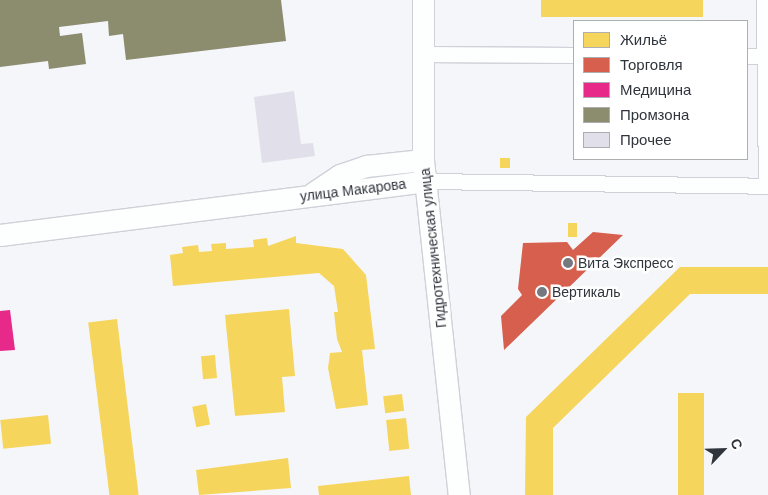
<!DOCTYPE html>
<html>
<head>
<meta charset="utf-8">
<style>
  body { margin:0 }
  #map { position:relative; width:768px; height:495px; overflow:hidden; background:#f4f6fa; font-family:Helvetica,sans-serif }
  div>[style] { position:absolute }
  .homes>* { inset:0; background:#f6d55c; transform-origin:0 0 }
  .shops>* { inset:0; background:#d6604d }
  .health>* { inset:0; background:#e7298a }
  .industry>* { inset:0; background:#8c8c6e }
  .building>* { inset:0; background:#e1e0ea }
  .roads { filter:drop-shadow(1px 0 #ced1d8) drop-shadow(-1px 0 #ced1d8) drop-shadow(0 1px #ced1d8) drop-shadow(0 -1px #ced1d8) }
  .street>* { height:15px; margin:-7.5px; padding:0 7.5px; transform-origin:7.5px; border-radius:7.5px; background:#fdfefe }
  .secondary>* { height:21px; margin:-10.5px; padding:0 10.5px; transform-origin:10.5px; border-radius:10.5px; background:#fdfefe }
  .dots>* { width:14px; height:14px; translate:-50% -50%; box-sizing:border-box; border:2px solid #fff; border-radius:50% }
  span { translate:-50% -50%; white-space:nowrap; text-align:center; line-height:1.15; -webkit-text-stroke:5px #fff; paint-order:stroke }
  .street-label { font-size:14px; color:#30353d }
  .poi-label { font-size:14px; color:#30353d }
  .left { translate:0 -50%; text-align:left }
  .legend { position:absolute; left:573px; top:20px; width:175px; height:140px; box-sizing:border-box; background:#fff; border:1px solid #acaeb1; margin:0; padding:6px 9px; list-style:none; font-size:15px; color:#30353d }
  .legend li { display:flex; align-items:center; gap:10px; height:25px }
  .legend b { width:25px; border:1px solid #acaeb1 }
  .north { position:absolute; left:698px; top:425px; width:50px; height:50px; -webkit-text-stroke:4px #fff; paint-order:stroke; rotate:66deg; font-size:14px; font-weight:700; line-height:20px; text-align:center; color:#30353d }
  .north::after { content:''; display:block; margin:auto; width:18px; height:22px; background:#30353d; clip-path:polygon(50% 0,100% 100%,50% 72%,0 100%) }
</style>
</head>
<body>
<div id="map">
  <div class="homes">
    <div style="left:541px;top:0;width:162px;height:17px"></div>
    <div style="left:500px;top:158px;width:10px;height:10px"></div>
    <div style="left:568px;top:223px;width:9px;height:14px"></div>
    <div style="clip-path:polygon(296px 236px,296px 243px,343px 249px,366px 275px,375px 349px,362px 350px,368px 405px,336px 409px,328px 368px,330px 353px,342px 352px,337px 339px,334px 312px,338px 312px,334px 286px,319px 273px,173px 286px,170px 255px,183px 253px,182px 247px,198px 245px,199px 252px,212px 251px,211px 244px,226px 243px,226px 249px,254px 247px,253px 240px,267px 238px,268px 246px)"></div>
    <div style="clip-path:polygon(680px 267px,768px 267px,768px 294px,690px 294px,553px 428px,553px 495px,525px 495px,526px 417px)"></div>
    <div style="clip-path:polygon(289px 309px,295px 376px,282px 377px,285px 412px,235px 416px,225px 315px)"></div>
    <div style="left:117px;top:319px;width:177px;height:29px;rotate:83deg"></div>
    <div style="left:215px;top:355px;width:23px;height:14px;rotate:85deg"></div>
    <div style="left:678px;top:393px;width:26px;height:102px"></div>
    <div style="left:402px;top:394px;width:17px;height:19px;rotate:83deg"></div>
    <div style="left:206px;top:404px;width:21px;height:14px;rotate:79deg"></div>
    <div style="left:48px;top:415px;width:29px;height:48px;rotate:84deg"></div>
    <div style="left:406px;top:418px;width:31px;height:20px;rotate:84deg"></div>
    <div style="clip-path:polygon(288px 458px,291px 488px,199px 495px,196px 470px)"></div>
    <div style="clip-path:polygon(409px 476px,411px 495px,319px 495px,318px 486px)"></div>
  </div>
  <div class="shops">
    <div style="clip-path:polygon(593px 232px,623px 235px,504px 350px,501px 316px,522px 295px,518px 289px,523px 243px,567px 242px,573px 250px)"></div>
  </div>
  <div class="health">
    <div style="clip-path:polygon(10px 310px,15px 350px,0 351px,0 311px)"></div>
  </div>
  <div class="industry">
    <div style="clip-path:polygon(0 0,281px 0,286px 41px,126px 60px,123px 34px,109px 36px,108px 21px,59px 27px,60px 36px,82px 33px,86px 64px,49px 69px,48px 61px,0 67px)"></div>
  </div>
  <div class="building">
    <div style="clip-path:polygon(294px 91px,301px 144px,313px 143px,315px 156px,262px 163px,254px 97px)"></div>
  </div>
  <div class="roads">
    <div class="street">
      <div style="left:764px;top:0;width:186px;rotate:89.4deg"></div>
      <div style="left:423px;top:54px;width:151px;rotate:0.4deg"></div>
      <div style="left:747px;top:56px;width:17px"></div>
      <div style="left:425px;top:181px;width:343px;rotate:0.8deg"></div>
    </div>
    <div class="secondary">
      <div style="left:423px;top:0;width:160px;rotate:90deg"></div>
      <div style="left:423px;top:160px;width:337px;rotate:83.9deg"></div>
      <div style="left:313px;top:193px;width:32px;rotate:-34deg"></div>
      <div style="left:340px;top:175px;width:28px;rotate:-19deg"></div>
      <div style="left:366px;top:166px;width:57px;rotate:-6deg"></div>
      <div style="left:0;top:235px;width:428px;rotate:-7.2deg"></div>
    </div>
  </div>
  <div class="dots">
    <div style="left:568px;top:263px;background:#75797f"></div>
    <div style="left:542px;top:292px;background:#75797f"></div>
  </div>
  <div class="street-label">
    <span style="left:353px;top:190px;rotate:-7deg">улица Макарова</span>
    <span style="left:433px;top:248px;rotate:-96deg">Гидротехническая улица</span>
  </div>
  <div class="poi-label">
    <span class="left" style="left:578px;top:263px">Вита Экспресс</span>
    <span class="left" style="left:552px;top:292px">Вертикаль</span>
  </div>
  <ul class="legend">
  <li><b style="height:14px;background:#f6d55c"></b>Жильё</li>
  <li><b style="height:14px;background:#d6604d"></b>Торговля</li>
  <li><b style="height:14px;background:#e7298a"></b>Медицина</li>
  <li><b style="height:14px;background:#8c8c6e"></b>Промзона</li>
  <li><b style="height:14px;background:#e1e0ea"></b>Прочее</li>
  </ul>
  <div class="north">С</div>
</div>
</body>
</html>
